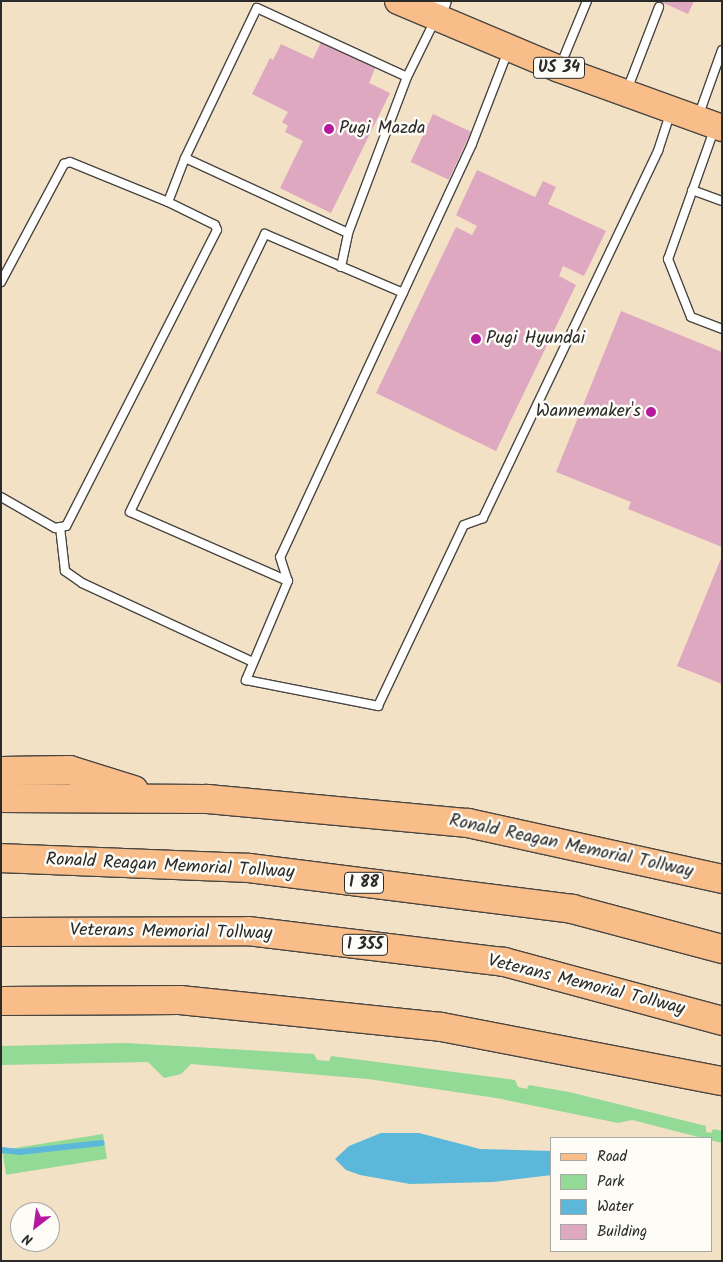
<!DOCTYPE html>
<html>
<head>
<meta charset="utf-8">
<style>
  body { margin:0 }
  #map { position:relative; width:723px; height:1262px; overflow:hidden; background:#f3e1c5; font-family:Kalam,sans-serif }
  div>[style] { position:absolute }
  .green>* { inset:0; background:#92da95; transform-origin:0 0 }
  .water>* { inset:0; background:#5cb8da }
  .stream>* { height:6px; margin:-3px; padding:0 3px; transform-origin:3px; border-radius:3px; background:#5cb8da }
  .building>* { inset:0; background:#dea8c1; transform-origin:0 0 }
  .roads { filter:drop-shadow(1px 0 #494642) drop-shadow(-1px 0 #494642) drop-shadow(0 1px #494642) drop-shadow(0 -1px #494642) }
  .service>* { height:8px; margin:-4px; padding:0 4px; transform-origin:4px; border-radius:4px; background:#fff }
  .minor>* { height:16px; margin:-8px; padding:0 8px; transform-origin:8px; border-radius:8px; background:#fff }
  .primary>* { height:26px; margin:-13px; padding:0 13px; transform-origin:13px; border-radius:13px; background:#f8bd89 }
  .motorway>* { height:28px; margin:-14px; padding:0 14px; transform-origin:14px; border-radius:14px; background:#f8bd89 }
  .dots>* { width:14px; height:14px; translate:-50% -50%; box-sizing:border-box; border:2px solid #fdfcf7; border-radius:50% }
  span { translate:-50% -50%; white-space:nowrap; text-align:center; line-height:1.15; -webkit-text-stroke:5px #fdfcf7; paint-order:stroke }
  .shield-label span { padding:1px 4px; background:#fdfcf7; border:1px solid; border-radius:4px; -webkit-text-stroke-width:0 }
  .shield-label { font-size:16px; color:#2b2b2b; font-weight:700 }
  .poi-label { font-size:18px; color:#2b2b2b }
  .left { translate:0 -50%; text-align:left }
  .right { translate:-100% -50%; text-align:right }
  .street-label { font-size:18px; color:#2b2b2b }
  .frame { position:absolute; inset:0; border:2px solid #2b2b2b; pointer-events:none }
  .legend { position:absolute; left:550px; top:1137px; width:162px; height:115px; box-sizing:border-box; background:#fdfcf7; border:1px solid #a9a8a5; margin:0; padding:6px 9px; list-style:none; font-size:15px; color:#2b2b2b }
  .legend li { display:flex; align-items:center; gap:10px; height:25px }
  .legend b { width:25px; border:1px solid #a9a8a5 }
  .north { position:absolute; left:10px; top:1202px; width:50px; height:50px; box-sizing:border-box; background:#fdfcf7; border:1px solid #a9a8a5; border-radius:50%; rotate:210deg; font-size:14px; font-weight:700; line-height:20px; text-align:center; color:#2b2b2b }
  .north::after { content:''; display:block; margin:auto; width:18px; height:22px; background:#b5179e; clip-path:polygon(50% 0,100% 100%,50% 72%,0 100%) }
</style>
</head>
<body>
<div id="map">
  <div class="green">
    <div style="clip-path:polygon(125px 1043px,314px 1054px,317px 1060px,329px 1061px,331px 1056px,515px 1080px,518px 1087px,527px 1089px,529px 1085px,569px 1092px,706px 1126px,706px 1132px,711px 1133px,713px 1129px,722px 1131px,722px 1143px,632px 1120px,618px 1123px,496px 1098px,368px 1079px,191px 1064px,181px 1074px,164px 1078px,148px 1062px,1px 1065px,1px 1046px)"></div>
    <div style="left:103px;top:1134px;width:25px;height:102px;rotate:81deg"></div>
  </div>
  <div class="water">
    <div style="clip-path:polygon(381px 1133px,419px 1133px,480px 1149px,552px 1151px,552px 1175px,493px 1182px,410px 1184px,360px 1175px,346px 1170px,335px 1159px,349px 1146px)"></div>
  </div>
  <div class="stream">
    <div style="left:1px;top:1150px;width:18px;rotate:6deg"></div>
    <div style="left:19px;top:1152px;width:83px;rotate:-6.2deg"></div>
  </div>
  <div class="building">
    <div style="clip-path:polygon(659px 1px,694px 1px,688px 14px)"></div>
    <div style="clip-path:polygon(321px 42px,375px 68px,369px 83px,390px 93px,331px 213px,280px 188px,303px 141px,285px 132px,288px 126px,282px 122px,288px 112px,252px 94px,270px 58px,273px 60px,281px 44px,313px 59px)"></div>
    <div style="left:433px;top:114px;width:42px;height:53px;rotate:25deg"></div>
    <div style="clip-path:polygon(477px 170px,535px 197px,543px 181px,556px 187px,548px 204px,606px 231px,584px 276px,563px 266px,559px 276px,576px 285px,496px 451px,376px 393px,456px 227px,472px 235px,477px 226px,456px 215px)"></div>
    <div style="clip-path:polygon(621px 311px,722px 352px,722px 547px,628px 509px,631px 502px,556px 472px)"></div>
    <div style="clip-path:polygon(722px 556px,722px 684px,677px 666px)"></div>
  </div>
  <div class="roads">
    <div class="service">
      <div style="left:508px;top:51px;width:100px;rotate:111.2deg"></div>
      <div style="left:472px;top:144px;width:455px;rotate:114.9deg"></div>
      <div style="left:280px;top:557px;width:25px;rotate:72deg"></div>
      <div style="left:288px;top:581px;width:108px;rotate:113deg"></div>
      <div style="left:246px;top:680px;width:135px;rotate:11.1deg"></div>
      <div style="left:378px;top:706px;width:200px;rotate:-64.6deg"></div>
      <div style="left:464px;top:525px;width:20px;rotate:-20deg"></div>
      <div style="left:483px;top:518px;width:407px;rotate:-64.5deg"></div>
      <div style="left:658px;top:151px;width:40px;rotate:-72deg"></div>
      <div style="left:561px;top:64px;width:68px;rotate:-67.6deg"></div>
      <div style="left:627px;top:90px;width:89px;rotate:-68.9deg"></div>
      <div style="left:698px;top:117px;width:71px;rotate:-70.3deg"></div>
      <div style="left:714px;top:130px;width:137px;rotate:109.6deg"></div>
      <div style="left:668px;top:259px;width:62px;rotate:68.4deg"></div>
      <div style="left:691px;top:317px;width:33px;rotate:21deg"></div>
      <div style="left:692px;top:190px;width:32px;rotate:20deg"></div>
      <div style="left:168px;top:202px;width:47px;rotate:-68.9deg"></div>
      <div style="left:348px;top:233px;width:167px;rotate:-69.3deg"></div>
      <div style="left:341px;top:267px;width:35px;rotate:-78deg"></div>
      <div style="left:348px;top:233px;width:179px;rotate:-155.3deg"></div>
      <div style="left:185px;top:158px;width:166px;rotate:-64.4deg"></div>
      <div style="left:257px;top:8px;width:165px;rotate:24.7deg"></div>
      <div style="left:407px;top:77px;width:64px;rotate:-63.8deg"></div>
      <div style="left:1px;top:282px;width:134px;rotate:-61.9deg"></div>
      <div style="left:64px;top:164px;width:6px;rotate:-18deg"></div>
      <div style="left:70px;top:162px;width:106px;rotate:22.2deg"></div>
      <div style="left:168px;top:202px;width:52px;rotate:26.1deg"></div>
      <div style="left:215px;top:225px;width:5px;rotate:68deg"></div>
      <div style="left:217px;top:230px;width:332px;rotate:117deg"></div>
      <div style="left:66px;top:526px;width:11px;rotate:170deg"></div>
      <div style="left:55px;top:528px;width:62px;rotate:-150.1deg"></div>
      <div style="left:60px;top:527px;width:44px;rotate:83.5deg"></div>
      <div style="left:65px;top:571px;width:21px;rotate:35deg"></div>
      <div style="left:82px;top:583px;width:188px;rotate:24.8deg"></div>
      <div style="left:288px;top:581px;width:172px;rotate:-156.4deg"></div>
      <div style="left:130px;top:512px;width:309px;rotate:-64.1deg"></div>
      <div style="left:265px;top:234px;width:150px;rotate:23.1deg"></div>
    </div>
    <div class="minor">
      <div style="left:436px;top:18px;width:18px;rotate:-68deg"></div>
    </div>
    <div class="primary">
      <div style="left:398px;top:1px;width:175px;rotate:22.9deg"></div>
      <div style="left:559px;top:69px;width:173px;rotate:19.9deg"></div>
    </div>
    <div class="motorway">
      <div style="left:1px;top:771px;width:69px;rotate:-0.8deg"></div>
      <div style="left:70px;top:770px;width:67px;rotate:17.4deg"></div>
      <div style="left:1px;top:798px;width:207px;rotate:0.3deg"></div>
      <div style="left:208px;top:799px;width:261px;rotate:5.3deg"></div>
      <div style="left:468px;top:823px;width:260px;rotate:12.4deg"></div>
      <div style="left:1px;top:858px;width:248px;rotate:2.3deg"></div>
      <div style="left:249px;top:868px;width:326px;rotate:7.2deg"></div>
      <div style="left:572px;top:909px;width:155px;rotate:14.9deg"></div>
      <div style="left:1px;top:932px;width:247px;rotate:-0.2deg"></div>
      <div style="left:248px;top:931px;width:258px;rotate:6.9deg"></div>
      <div style="left:504px;top:962px;width:226px;rotate:15.1deg"></div>
      <div style="left:1px;top:1001px;width:179px;rotate:-0.3deg"></div>
      <div style="left:180px;top:1000px;width:262px;rotate:5.9deg"></div>
      <div style="left:441px;top:1027px;width:286px;rotate:10.9deg"></div>
    </div>
  </div>
  <div class="dots">
    <div style="left:329px;top:129px;background:#b5179e"></div>
    <div style="left:476px;top:339px;background:#b5179e"></div>
    <div style="left:651px;top:412px;background:#b5179e"></div>
  </div>
  <div class="shield-label">
    <span style="left:559px;top:68px">US 34</span>
    <span style="left:364px;top:883px">I 88</span>
    <span style="left:365px;top:945px">I 355</span>
  </div>
  <div class="poi-label">
    <span class="left" style="left:339px;top:129px">Pugi Mazda</span>
    <span class="left" style="left:486px;top:339px">Pugi Hyundai</span>
    <span class="right" style="left:641px;top:412px">Wannemaker's</span>
  </div>
  <div class="street-label">
    <span style="left:571px;top:847px;rotate:12deg">Ronald Reagan Memorial Tollway</span>
    <span style="left:170px;top:867px;rotate:3deg">Ronald Reagan Memorial Tollway</span>
    <span style="left:171px;top:933px;rotate:1deg">Veterans Memorial Tollway</span>
    <span style="left:586px;top:986px;rotate:14deg">Veterans Memorial Tollway</span>
  </div>
  <div class="frame"></div>
  <ul class="legend">
  <li><b style="height:6px;background:#f8bd89"></b>Road</li>
  <li><b style="height:14px;background:#92da95"></b>Park</li>
  <li><b style="height:14px;background:#5cb8da"></b>Water</li>
  <li><b style="height:14px;background:#dea8c1"></b>Building</li>
  </ul>
  <div class="north">N</div>
</div>
</body>
</html>
